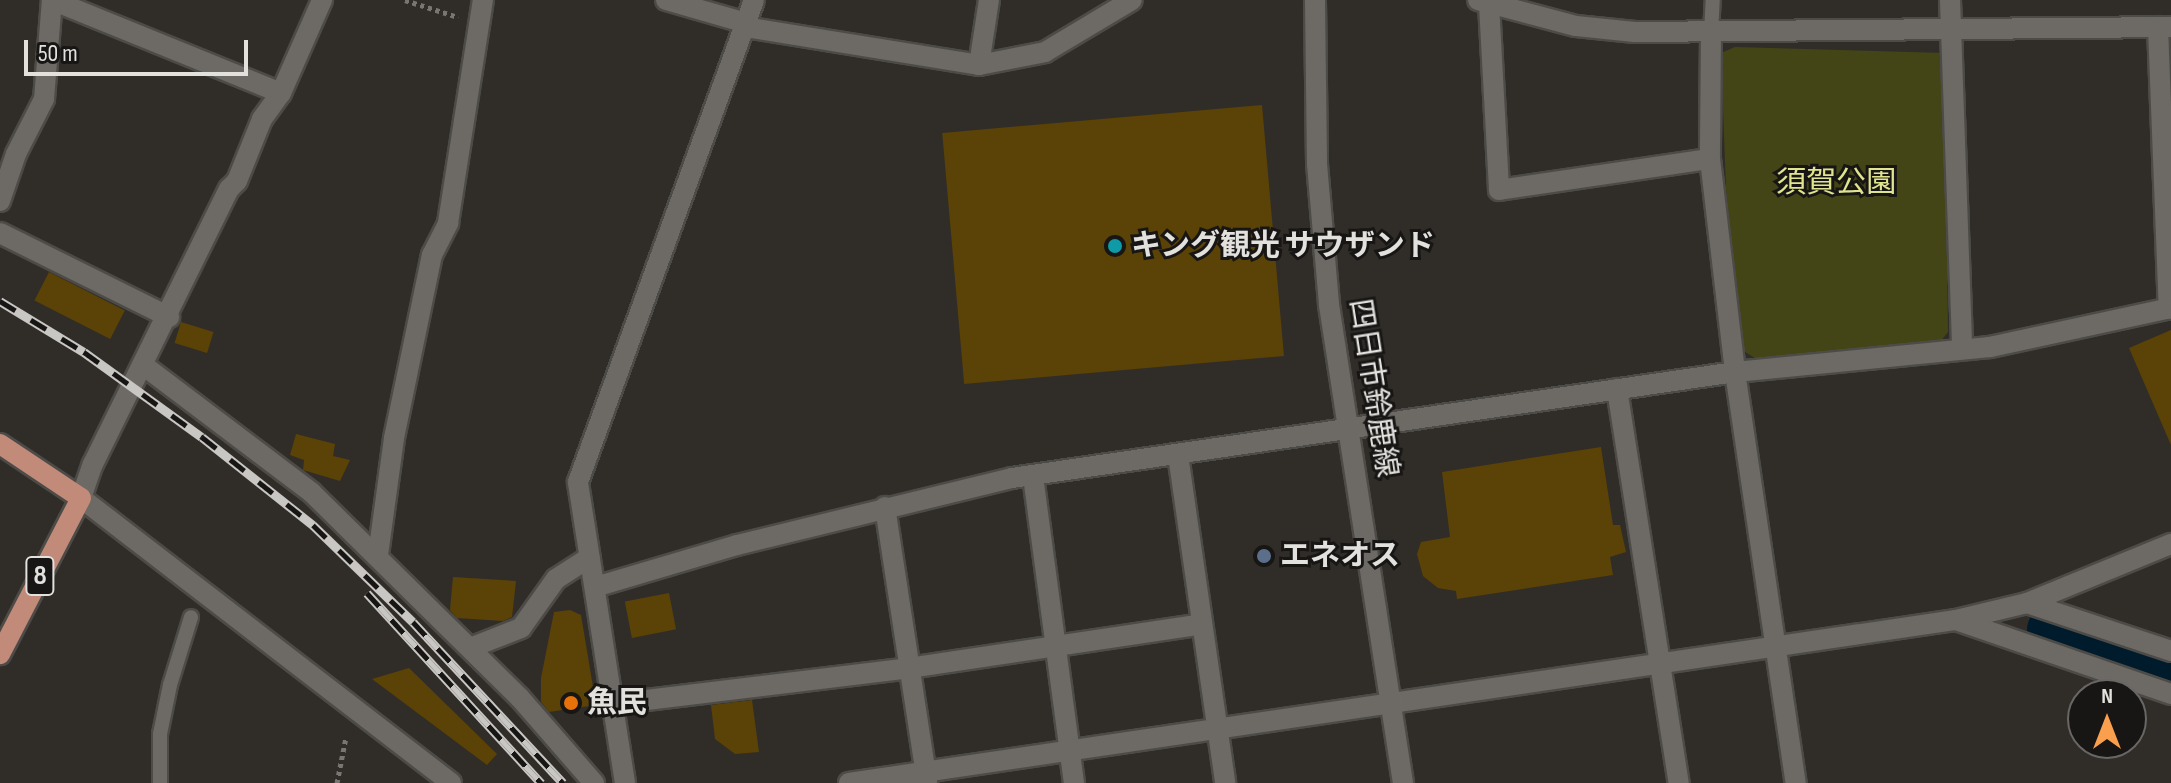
<!DOCTYPE html>
<html>
<head>
<meta charset="utf-8">
<style>
  body { margin:0 }
  #map { position:relative; width:2171px; height:783px; overflow:hidden; background:#302d29; font-family:"Sofia Sans Condensed","Noto Sans JP",sans-serif }
  div>[style] { position:absolute }
  .green>* { inset:0; background:#444517 }
  .river>* { height:54px; margin:-27px; padding:0 27px; transform-origin:27px; border-radius:27px; background:#001c2c }
  .building>* { inset:0; background:#5b4206; transform-origin:0 0 }
  .path>* { height:5px; margin-top:-2.5px; transform-origin:0; background:repeating-linear-gradient(90deg,#787572 0 4px,transparent 0 8px) }
  .roads { filter:drop-shadow(2px 0 #4d4b47) drop-shadow(-2px 0 #4d4b47) drop-shadow(0 2px #4d4b47) drop-shadow(0 -2px #4d4b47) }
  .service>* { height:14px; margin:-7px; padding:0 7px; transform-origin:7px; border-radius:7px; background:#6d6a65 }
  .minor>* { height:20px; margin:-10px; padding:0 10px; transform-origin:10px; border-radius:10px; background:#6d6a65 }
  .tertiary>* { height:20px; margin:-10px; padding:0 10px; transform-origin:10px; border-radius:10px; background:#6d6a65 }
  .secondary>* { height:20px; margin:-10px; padding:0 10px; transform-origin:10px; border-radius:10px; background:#6d6a65 }
  .primary>* { height:20px; margin:-10px; padding:0 10px; transform-origin:10px; border-radius:10px; background:#c28a79 }
  .rail>* { height:9px; margin-top:-4.5px; transform-origin:0; background:repeating-linear-gradient(90deg,#171614 0 18px,#c9c7c4 0 36px); box-sizing:border-box; border-block:2px solid #c9c7c4 }
  .dots>* { width:22px; height:22px; translate:-50% -50%; box-sizing:border-box; border:4px solid #171614; border-radius:50% }
  span { translate:-50% -50%; white-space:nowrap; text-align:center; line-height:1.15; -webkit-text-stroke:6px #171614; paint-order:stroke }
  .shield-label span { padding:2px 6px; background:#171614; border:2px solid; border-radius:6px; -webkit-text-stroke-width:0 }
  .shield-label { font-size:28px; color:#e3e1de; font-weight:700 }
  .park-label { font-size:30px; color:#e1e48f }
  .poi-label { font-size:30px; color:#e3e1de; font-weight:700 }
  .left { translate:0 -50%; text-align:left }
  .street-label { font-size:30px; color:#e3e1de }
  .north { position:absolute; left:2067px; top:679px; width:80px; height:80px; box-sizing:border-box; background:#171614; border:2px solid #696765; border-radius:50%; rotate:0deg; font-size:22px; font-weight:700; line-height:32px; text-align:center; color:#e3e1de }
  .north::after { content:''; display:block; margin:auto; width:28px; height:36px; background:#fa9f4e; clip-path:polygon(50% 0,100% 100%,50% 72%,0 100%) }
  .scale { position:absolute; left:24px; top:40px; width:224px; height:36px; box-sizing:border-box; border:4px solid #e3e1de; border-top:0; padding-left:10px; font-size:24px; line-height:28px; white-space:nowrap; color:#e3e1de; -webkit-text-stroke:6px #171614; paint-order:stroke }
</style>
</head>
<body>
<div id="map">
  <div class="green">
    <div style="clip-path:polygon(1735px 47px,1944px 53px,1948px 332px,1940px 342px,1758px 360px,1742px 350px,1726px 189px,1721px 53px)"></div>
  </div>
  <div class="river">
    <div style="left:2054px;top:630px;width:124px;rotate:18.9deg"></div>
  </div>
  <div class="building">
    <div style="left:1262px;top:105px;width:252px;height:321px;rotate:85deg"></div>
    <div style="left:49px;top:272px;width:85px;height:32px;rotate:27deg"></div>
    <div style="left:181px;top:322px;width:34px;height:22px;rotate:17deg"></div>
    <div style="clip-path:polygon(2171px 330px,2171px 445px,2129px 348px)"></div>
    <div style="clip-path:polygon(296px 434px,335px 444px,333px 456px,350px 460px,340px 481px,303px 470px,304px 460px,290px 455px)"></div>
    <div style="clip-path:polygon(1601px 447px,1613px 525px,1620px 525px,1626px 552px,1610px 557px,1613px 575px,1457px 599px,1456px 591px,1438px 588px,1423px 576px,1417px 554px,1421px 542px,1450px 537px,1442px 472px)"></div>
    <div style="clip-path:polygon(453px 577px,516px 581px,512px 617px,503px 621px,457px 618px,450px 610px)"></div>
    <div style="left:669px;top:593px;width:37px;height:45px;rotate:79deg"></div>
    <div style="clip-path:polygon(570px 610px,581px 615px,596px 705px,549px 712px,541px 702px,541px 678px,554px 612px)"></div>
    <div style="clip-path:polygon(409px 668px,497px 754px,487px 765px,372px 679px)"></div>
    <div style="clip-path:polygon(752px 700px,759px 752px,735px 754px,715px 739px,711px 705px)"></div>
  </div>
  <div class="path">
    <div style="left:405px;top:0;width:56px;rotate:17.8deg"></div>
    <div style="left:337px;top:783px;width:47px;rotate:-78.9deg"></div>
  </div>
  <div class="roads">
    <div class="service">
      <div style="left:1711px;top:33px;width:33px;rotate:-87deg"></div>
      <div style="left:160px;top:783px;width:49px;rotate:-90deg"></div>
      <div style="left:160px;top:734px;width:50px;rotate:-78.5deg"></div>
      <div style="left:170px;top:685px;width:71px;rotate:-72.8deg"></div>
    </div>
    <div class="minor">
      <div style="left:52px;top:0;width:247px;rotate:22.1deg"></div>
      <div style="left:666px;top:0;width:83px;rotate:16deg"></div>
      <div style="left:1478px;top:0;width:101px;rotate:14.9deg"></div>
      <div style="left:1576px;top:26px;width:59px;rotate:5.8deg"></div>
      <div style="left:1635px;top:32px;width:536px;rotate:-0.53deg"></div>
      <div style="left:1950px;top:0;width:348px;rotate:88deg"></div>
      <div style="left:1489px;top:4px;width:186px;rotate:86.9deg"></div>
      <div style="left:1499px;top:190px;width:213px;rotate:-8.4deg"></div>
      <div style="left:745px;top:27px;width:237px;rotate:9.2deg"></div>
      <div style="left:979px;top:65px;width:67px;rotate:-11.1deg"></div>
      <div style="left:1045px;top:52px;width:101px;rotate:-30.9deg"></div>
      <div style="left:2158px;top:27px;width:282px;rotate:87.8deg"></div>
      <div style="left:1711px;top:33px;width:126px;rotate:90.5deg"></div>
      <div style="left:1710px;top:159px;width:214px;rotate:83.3deg"></div>
      <div style="left:1735px;top:372px;width:416px;rotate:81.6deg"></div>
      <div style="left:979px;top:65px;width:66px;rotate:-81.3deg"></div>
      <div style="left:0;top:201px;width:50px;rotate:-71.2deg"></div>
      <div style="left:16px;top:154px;width:62px;rotate:-63deg"></div>
      <div style="left:44px;top:99px;width:99px;rotate:-85.4deg"></div>
      <div style="left:0;top:233px;width:189px;rotate:26.4deg"></div>
      <div style="left:143px;top:365px;width:211px;rotate:37.1deg"></div>
      <div style="left:311px;top:492px;width:293px;rotate:44.6deg"></div>
      <div style="left:520px;top:698px;width:113px;rotate:49deg"></div>
      <div style="left:1617px;top:389px;width:399px;rotate:81.1deg"></div>
      <div style="left:1178px;top:455px;width:331px;rotate:81.8deg"></div>
      <div style="left:1033px;top:476px;width:310px;rotate:82.4deg"></div>
      <div style="left:81px;top:498px;width:36px;rotate:-71deg"></div>
      <div style="left:93px;top:464px;width:307px;rotate:-63.7deg"></div>
      <div style="left:229px;top:189px;width:11px;rotate:-45deg"></div>
      <div style="left:237px;top:181px;width:67px;rotate:-68deg"></div>
      <div style="left:262px;top:119px;width:32px;rotate:-54deg"></div>
      <div style="left:281px;top:93px;width:102px;rotate:-66.2deg"></div>
      <div style="left:885px;top:507px;width:279px;rotate:81.3deg"></div>
      <div style="left:378px;top:555px;width:118px;rotate:-82.2deg"></div>
      <div style="left:394px;top:438px;width:187px;rotate:-78.3deg"></div>
      <div style="left:432px;top:255px;width:36px;rotate:-63deg"></div>
      <div style="left:448px;top:223px;width:226px;rotate:-81.1deg"></div>
      <div style="left:595px;top:587px;width:148px;rotate:-16.5deg"></div>
      <div style="left:737px;top:545px;width:283px;rotate:-13.7deg"></div>
      <div style="left:1012px;top:478px;width:731px;rotate:-8.34deg"></div>
      <div style="left:1735px;top:372px;width:256px;rotate:-5.6deg"></div>
      <div style="left:1990px;top:347px;width:185px;rotate:-12.2deg"></div>
      <div style="left:2027px;top:603px;width:152px;rotate:18.4deg"></div>
      <div style="left:470px;top:648px;width:55px;rotate:-21.4deg"></div>
      <div style="left:521px;top:628px;width:60px;rotate:-54.5deg"></div>
      <div style="left:556px;top:579px;width:40px;rotate:-32.9deg"></div>
      <div style="left:613px;top:704px;width:298px;rotate:-6.9deg"></div>
      <div style="left:909px;top:668px;width:296px;rotate:-8.5deg"></div>
      <div style="left:625px;top:783px;width:305px;rotate:-98.9deg"></div>
      <div style="left:578px;top:482px;width:513px;rotate:-69.94deg"></div>
    </div>
    <div class="tertiary">
      <div style="left:81px;top:498px;width:467px;rotate:37.6deg"></div>
      <div style="left:1956px;top:620px;width:227px;rotate:19deg"></div>
      <div style="left:849px;top:783px;width:1119px;rotate:-8.38deg"></div>
      <div style="left:1956px;top:620px;width:73px;rotate:-13.5deg"></div>
      <div style="left:2027px;top:603px;width:156px;rotate:-22.3deg"></div>
    </div>
    <div class="secondary">
      <div style="left:1315px;top:0;width:164px;rotate:89.3deg"></div>
      <div style="left:1317px;top:164px;width:142px;rotate:85.1deg"></div>
      <div style="left:1329px;top:305px;width:484px;rotate:81.2deg"></div>
    </div>
    <div class="primary">
      <div style="left:0;top:444px;width:97px;rotate:33.7deg"></div>
      <div style="left:81px;top:498px;width:176px;rotate:117.4deg"></div>
    </div>
  </div>
  <div class="rail">
    <div style="left:0;top:301px;width:98px;rotate:31.3deg"></div>
    <div style="left:84px;top:352px;width:145px;rotate:35.8deg"></div>
    <div style="left:202px;top:437px;width:142px;rotate:38.4deg"></div>
    <div style="left:313px;top:525px;width:139px;rotate:44.1deg"></div>
    <div style="left:413px;top:622px;width:220px;rotate:47deg"></div>
    <div style="left:367px;top:593px;width:258px;rotate:47.5deg"></div>
  </div>
  <div class="dots">
    <div style="left:1115px;top:246px;background:#0f9aa8"></div>
    <div style="left:1264px;top:556px;background:#5c6f8a"></div>
    <div style="left:571px;top:703px;background:#e8710a"></div>
  </div>
  <div class="shield-label">
    <span style="left:40px;top:576px">8</span>
  </div>
  <div class="park-label">
    <span style="left:1836px;top:183px">須賀公園</span>
  </div>
  <div class="poi-label">
    <span class="left" style="left:1131px;top:246px">キング観光 サウザンド</span>
    <span class="left" style="left:1280px;top:556px">エネオス</span>
    <span class="left" style="left:587px;top:703px">魚民</span>
  </div>
  <div class="street-label">
    <span style="left:1373px;top:388px;rotate:81deg">四日市鈴鹿線</span>
  </div>
  <div class="north">N</div>
  <div class="scale">50 m</div>
</div>
</body>
</html>
